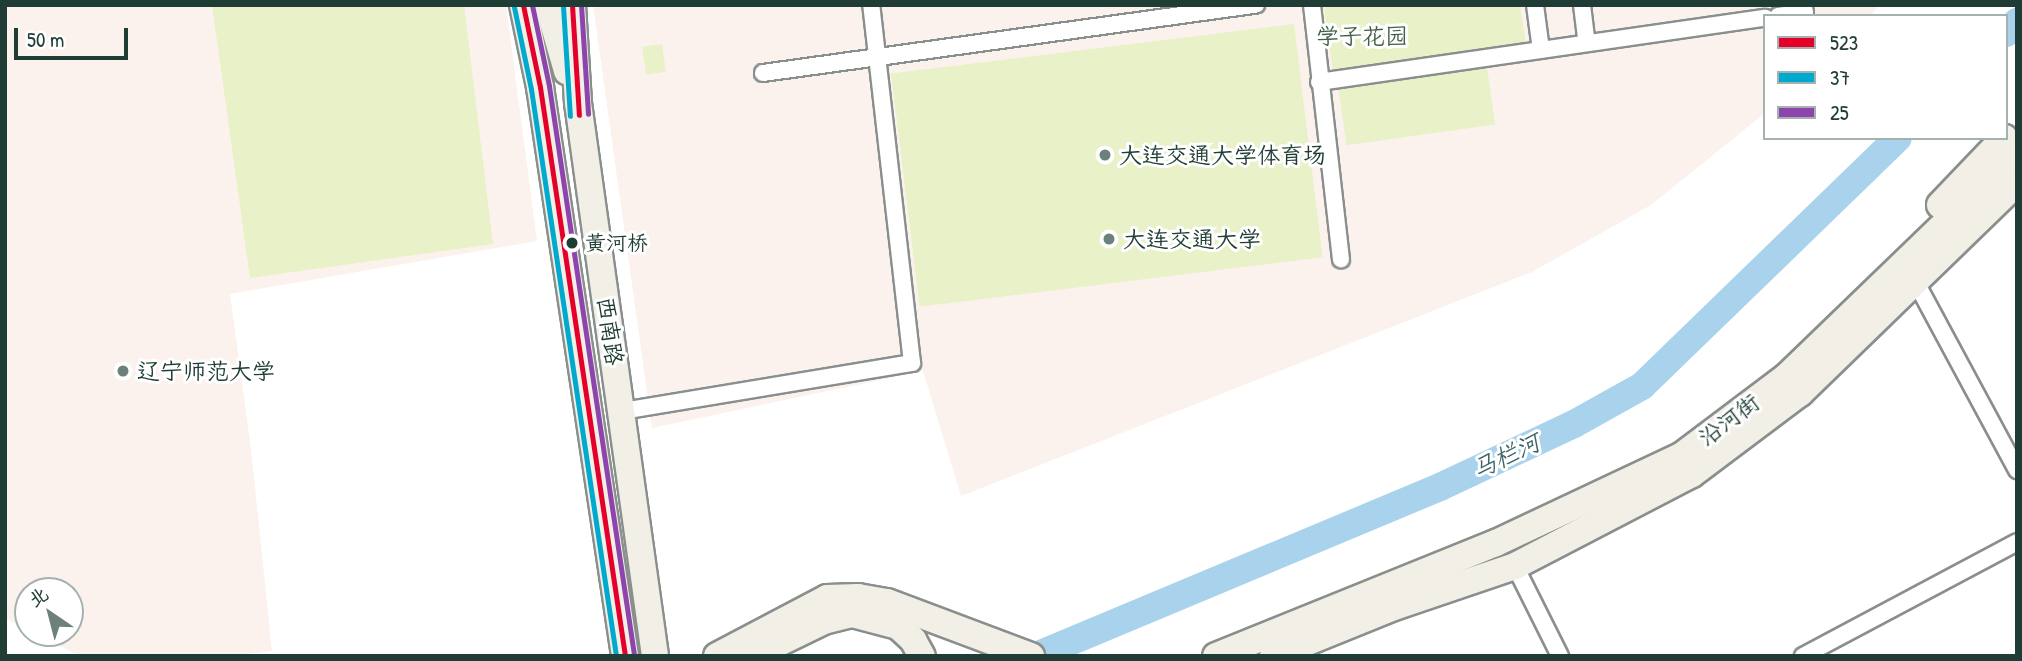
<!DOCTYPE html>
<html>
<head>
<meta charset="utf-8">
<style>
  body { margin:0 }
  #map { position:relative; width:2022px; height:661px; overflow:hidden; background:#fff; font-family:"Patrick Hand","LXGW WenKai TC",sans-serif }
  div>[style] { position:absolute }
  .built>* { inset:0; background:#fbf2ee }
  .green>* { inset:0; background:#e8f1c7; transform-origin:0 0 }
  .river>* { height:28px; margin:-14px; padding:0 14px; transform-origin:14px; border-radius:14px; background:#a9d3ec }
  .roads { filter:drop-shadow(2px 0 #898f8d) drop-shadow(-2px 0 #898f8d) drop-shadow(0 2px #898f8d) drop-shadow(0 -2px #898f8d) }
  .minor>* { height:16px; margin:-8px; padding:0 8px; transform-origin:8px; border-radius:8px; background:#fff }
  .primary>* { height:26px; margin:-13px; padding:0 13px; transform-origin:13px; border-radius:13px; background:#f2efe6 }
  .trunk>* { height:26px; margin:-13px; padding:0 13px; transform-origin:13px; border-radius:13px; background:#f2efe6 }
  .bus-1>* { height:5px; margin:-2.5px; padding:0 2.5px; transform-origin:2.5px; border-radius:2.5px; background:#e4002b }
  .bus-2>* { height:5px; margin:-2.5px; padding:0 2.5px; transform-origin:2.5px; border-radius:2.5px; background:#00a9ce }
  .bus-3>* { height:5px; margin:-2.5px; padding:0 2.5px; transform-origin:2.5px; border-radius:2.5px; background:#8e44ad }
  .dots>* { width:19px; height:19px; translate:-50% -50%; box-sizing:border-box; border:4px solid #fff; border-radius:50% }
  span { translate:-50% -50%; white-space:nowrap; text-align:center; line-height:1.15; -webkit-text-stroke:6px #fff; paint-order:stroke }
  .bus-label { font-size:21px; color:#1f3d34 }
  .left { translate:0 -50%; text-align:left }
  .park-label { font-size:23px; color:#445f48 }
  .poi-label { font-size:23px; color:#1f3d34 }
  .street-label { font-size:23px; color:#1f3d34 }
  .water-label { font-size:24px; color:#3d6469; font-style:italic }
  .frame { position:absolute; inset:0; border:7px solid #1f3d34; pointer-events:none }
  .legend { position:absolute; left:1763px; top:14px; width:245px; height:126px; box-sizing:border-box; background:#fff; border:2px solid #a5b1ae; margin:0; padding:9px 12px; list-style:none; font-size:21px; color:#1f3d34 }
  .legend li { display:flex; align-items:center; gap:14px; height:35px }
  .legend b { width:35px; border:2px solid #a5b1ae }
  .north { position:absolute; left:14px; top:577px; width:70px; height:70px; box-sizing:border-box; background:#fff; border:2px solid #a5b1ae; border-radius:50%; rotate:325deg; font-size:19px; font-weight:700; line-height:28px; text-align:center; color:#1f3d34 }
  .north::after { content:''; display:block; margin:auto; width:24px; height:32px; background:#6d817b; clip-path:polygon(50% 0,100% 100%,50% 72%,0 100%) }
  .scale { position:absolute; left:14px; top:28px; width:114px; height:32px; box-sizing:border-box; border:4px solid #1f3d34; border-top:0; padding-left:9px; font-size:21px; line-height:24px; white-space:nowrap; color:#1f3d34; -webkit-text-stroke:5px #fff; paint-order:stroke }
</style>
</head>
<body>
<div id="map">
  <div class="built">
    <div style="clip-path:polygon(5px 5px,506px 5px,537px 241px,230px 294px,251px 449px,272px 651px,232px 656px,79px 656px,35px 633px,70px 633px,70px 591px,28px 591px,28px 630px,5px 618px)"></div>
    <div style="clip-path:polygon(593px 5px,1880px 5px,1870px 16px,1765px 16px,1765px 113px,1651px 205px,1532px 272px,961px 496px,923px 371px,652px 428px)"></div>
  </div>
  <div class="green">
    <div style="clip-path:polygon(212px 5px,464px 5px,493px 244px,250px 278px)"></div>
    <div style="clip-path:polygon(1339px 5px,1520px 5px,1526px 44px,1333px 72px,1324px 7px)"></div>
    <div style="left:1294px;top:24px;width:235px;height:406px;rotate:83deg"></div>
    <div style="left:662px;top:44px;width:28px;height:20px;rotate:82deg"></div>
    <div style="left:1487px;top:67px;width:58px;height:150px;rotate:82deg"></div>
  </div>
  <div class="river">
    <div style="left:2006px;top:33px;width:16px;rotate:-45deg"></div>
    <div style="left:1036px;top:656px;width:438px;rotate:-22.7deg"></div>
    <div style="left:1440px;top:487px;width:148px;rotate:-25.2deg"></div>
    <div style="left:1574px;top:424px;width:78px;rotate:-29.2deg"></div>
    <div style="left:1642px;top:386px;width:356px;rotate:-44.1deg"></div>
  </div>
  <div class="roads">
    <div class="minor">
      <div style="left:1312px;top:5px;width:256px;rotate:83.5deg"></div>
      <div style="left:1535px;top:5px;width:45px;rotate:82.4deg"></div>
      <div style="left:1582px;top:5px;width:38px;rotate:83deg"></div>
      <div style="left:1778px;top:16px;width:27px;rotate:-8deg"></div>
      <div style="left:1805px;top:12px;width:7px;rotate:-106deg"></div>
      <div style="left:763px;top:73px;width:498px;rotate:-7.9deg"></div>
      <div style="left:1319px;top:82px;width:451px;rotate:-8.2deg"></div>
      <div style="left:1919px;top:288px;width:207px;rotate:61.7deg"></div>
      <div style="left:622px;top:411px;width:294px;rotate:-9.4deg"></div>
      <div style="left:912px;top:363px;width:360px;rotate:-96.5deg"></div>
      <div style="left:1515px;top:566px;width:101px;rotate:63.4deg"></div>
      <div style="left:1803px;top:656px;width:242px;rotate:-28deg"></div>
    </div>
    <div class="primary">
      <div style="left:523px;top:5px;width:84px;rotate:78.3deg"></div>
      <div style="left:540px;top:87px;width:575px;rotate:81.5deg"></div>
      <div style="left:548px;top:5px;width:69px;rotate:73.9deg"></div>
      <div style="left:572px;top:5px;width:98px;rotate:86.5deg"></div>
      <div style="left:578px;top:103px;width:558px;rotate:82.07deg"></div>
    </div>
    <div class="trunk">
      <div style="left:1940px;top:205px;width:93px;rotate:-46.3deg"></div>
      <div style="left:756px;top:654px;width:76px;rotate:-25.9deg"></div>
      <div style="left:824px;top:621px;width:29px;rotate:-14deg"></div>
      <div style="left:852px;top:614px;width:48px;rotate:14.6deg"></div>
      <div style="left:898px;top:626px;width:21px;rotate:43deg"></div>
      <div style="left:913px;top:640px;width:18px;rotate:61deg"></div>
      <div style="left:717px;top:656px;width:124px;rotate:-27.8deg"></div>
      <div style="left:827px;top:598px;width:31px;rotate:-2deg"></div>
      <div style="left:858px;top:597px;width:29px;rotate:10deg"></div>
      <div style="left:887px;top:602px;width:154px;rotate:20.6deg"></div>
      <div style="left:1216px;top:656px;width:302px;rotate:-22deg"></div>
      <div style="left:1496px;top:543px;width:204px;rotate:-25.2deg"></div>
      <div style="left:1681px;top:456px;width:131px;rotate:-37deg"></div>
      <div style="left:1786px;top:377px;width:321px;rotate:-44deg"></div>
      <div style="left:1273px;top:656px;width:134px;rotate:-22deg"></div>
      <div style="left:1397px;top:606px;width:125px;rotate:-18.7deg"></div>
      <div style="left:1515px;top:566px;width:199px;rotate:-27.5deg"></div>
      <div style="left:1692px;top:474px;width:135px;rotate:-36.9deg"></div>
      <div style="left:1800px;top:393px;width:302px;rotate:-44.1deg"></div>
    </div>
  </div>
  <div class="bus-1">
    <div style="left:523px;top:5px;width:84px;rotate:78.3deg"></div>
    <div style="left:540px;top:87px;width:575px;rotate:81.5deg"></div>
    <div style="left:572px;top:5px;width:110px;rotate:86.4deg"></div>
  </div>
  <div class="bus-2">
    <div style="left:563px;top:6px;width:110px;rotate:86.4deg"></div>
    <div style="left:514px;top:7px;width:84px;rotate:78.3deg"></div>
    <div style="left:531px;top:89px;width:573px;rotate:81.47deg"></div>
  </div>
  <div class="bus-3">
    <div style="left:532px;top:5px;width:83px;rotate:78.1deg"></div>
    <div style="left:549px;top:86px;width:575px;rotate:81.5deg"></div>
    <div style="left:581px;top:5px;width:109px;rotate:86.3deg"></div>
  </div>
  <div class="dots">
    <div style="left:1105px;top:155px;background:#6d817b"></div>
    <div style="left:1109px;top:239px;background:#6d817b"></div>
    <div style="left:572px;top:243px;background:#1f3d34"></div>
    <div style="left:123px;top:371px;background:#6d817b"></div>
  </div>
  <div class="bus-label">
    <span class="left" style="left:585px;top:243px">黄河桥</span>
  </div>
  <div class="park-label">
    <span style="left:1362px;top:36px">学子花园</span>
  </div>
  <div class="poi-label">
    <span class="left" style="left:1119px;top:155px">大连交通大学体育场</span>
    <span class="left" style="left:1123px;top:239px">大连交通大学</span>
    <span class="left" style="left:137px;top:371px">辽宁师范大学</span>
  </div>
  <div class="street-label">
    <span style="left:610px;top:331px;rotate:82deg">西南路</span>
    <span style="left:1729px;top:420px;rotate:-37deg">沿河街</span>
  </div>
  <div class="water-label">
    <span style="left:1506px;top:456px;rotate:-25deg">马栏河</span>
  </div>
  <div class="frame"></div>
  <ul class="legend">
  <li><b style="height:9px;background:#e4002b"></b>523</li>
  <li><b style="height:9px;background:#00a9ce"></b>37</li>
  <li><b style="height:9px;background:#8e44ad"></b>25</li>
  </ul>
  <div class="north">北</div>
  <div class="scale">50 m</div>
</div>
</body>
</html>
